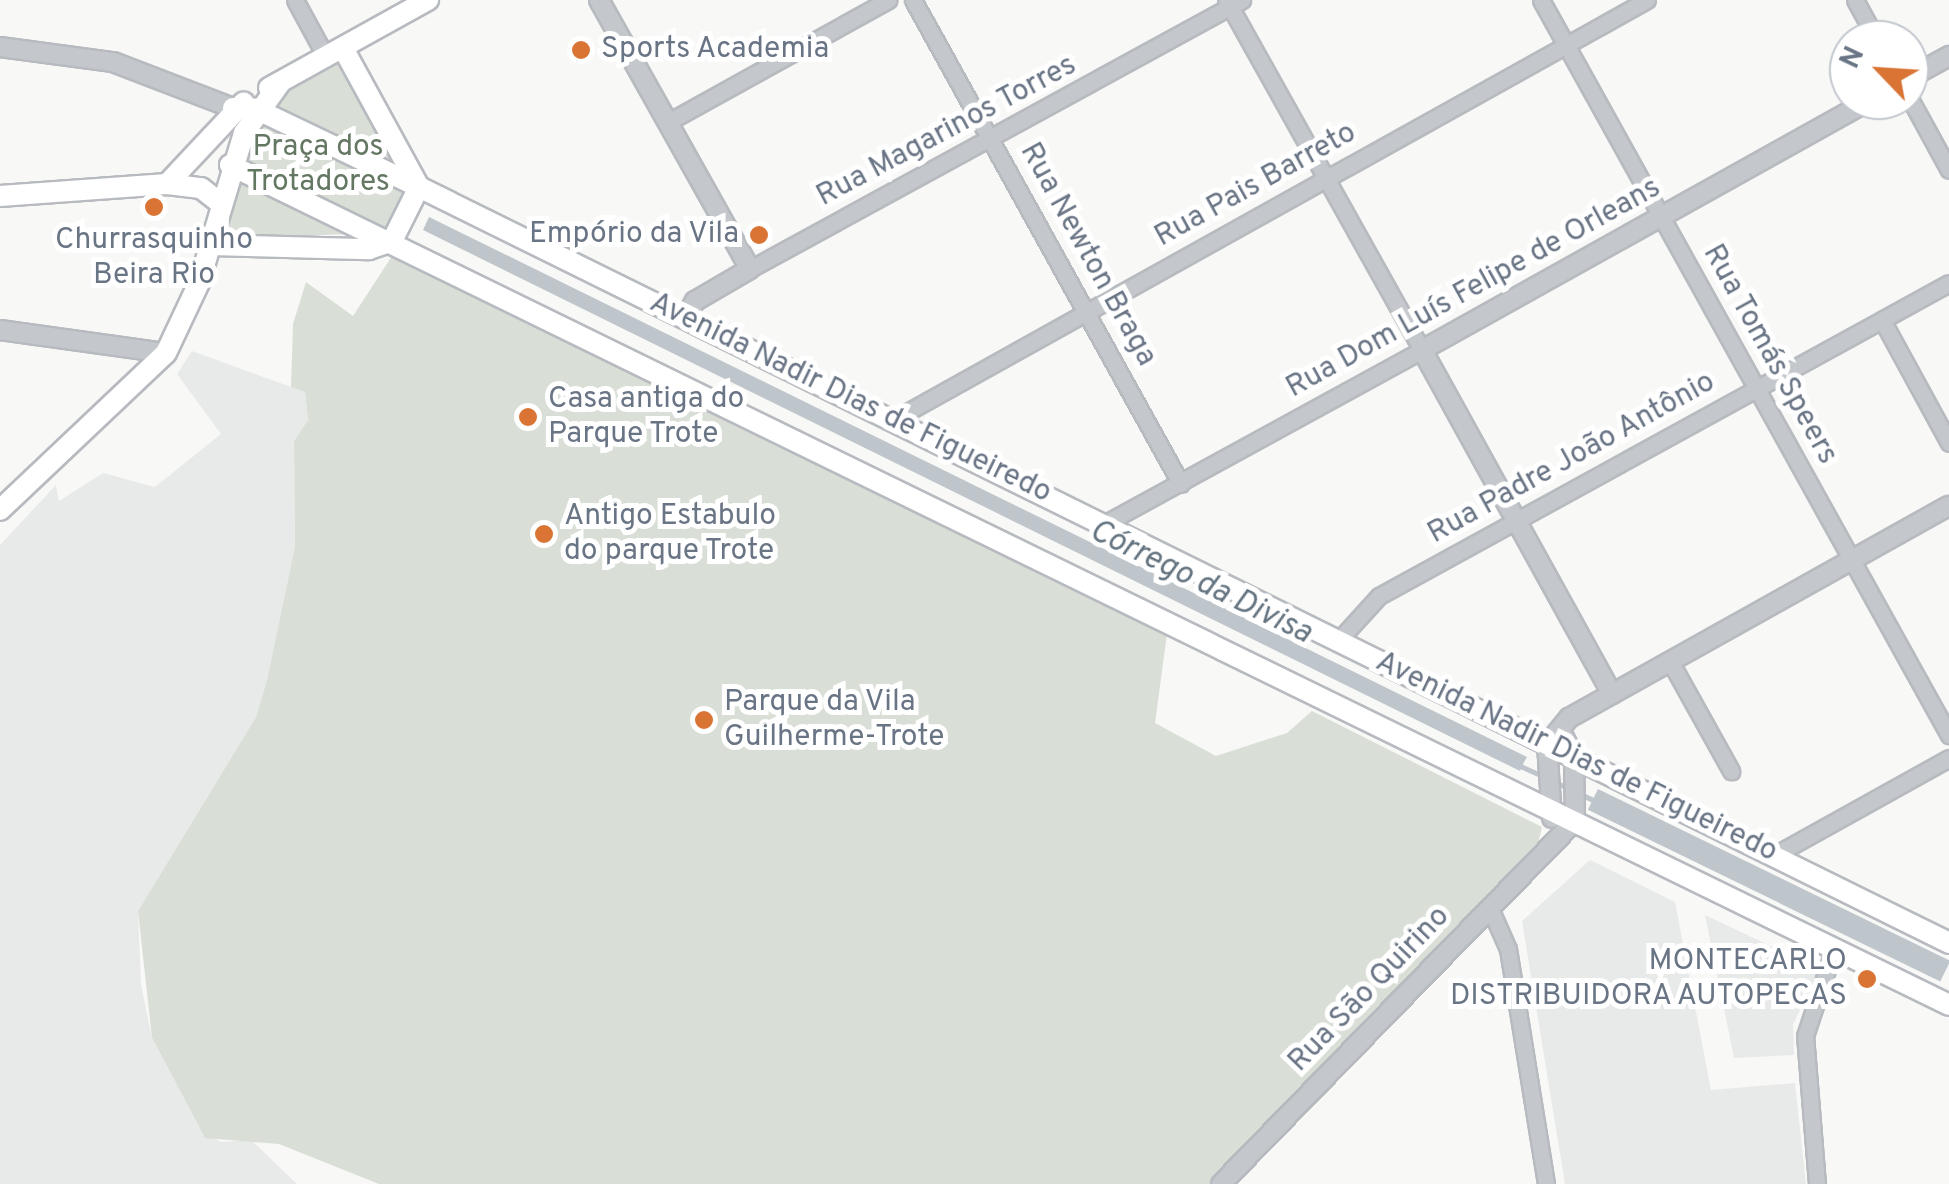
<!DOCTYPE html>
<html>
<head>
<meta charset="utf-8">
<style>
  body { margin:0 }
  #map { position:relative; width:1949px; height:1184px; overflow:hidden; background:#f8f8f6; font-family:Overpass,sans-serif }
  div>[style] { position:absolute }
  .built>* { inset:0; background:#e8eae9 }
  .green>* { inset:0; background:#d9dfd7 }
  .water>* { inset:0; background:#bec5cb; transform-origin:0 0 }
  .stream>* { height:5px; margin:-2.5px; padding:0 2.5px; transform-origin:2.5px; border-radius:2.5px; background:#bec5cb }
  .roads { filter:drop-shadow(2px 0 #b7babf) drop-shadow(-2px 0 #b7babf) drop-shadow(0 2px #b7babf) drop-shadow(0 -2px #b7babf) }
  .minor>* { height:15px; margin:-7.5px; padding:0 7.5px; transform-origin:7.5px; border-radius:7.5px; background:#c4c7cb }
  .tertiary>* { height:18px; margin:-9px; padding:0 9px; transform-origin:9px; border-radius:9px; background:#c4c7cb }
  .secondary>* { height:20px; margin:-10px; padding:0 10px; transform-origin:10px; border-radius:10px; background:#fff }
  .dots>* { width:28px; height:28px; translate:-50% -50%; box-sizing:border-box; border:5px solid #fff; border-radius:50% }
  span { translate:-50% -50%; white-space:nowrap; text-align:center; line-height:1.15; -webkit-text-stroke:10px #fff; paint-order:stroke }
  .poi-label { font-size:30px; color:#697485 }
  .left { translate:0 -50%; text-align:left }
  .right { translate:-100% -50%; text-align:right }
  .street-label { font-size:30px; color:#697485 }
  .park-label { font-size:30px; color:#647763 }
  .water-label { font-size:32px; color:#647480; font-style:italic }
  .north { position:absolute; left:1829px; top:20px; width:100px; height:100px; box-sizing:border-box; background:#fff; border:2px solid #c3c7ce; border-radius:50%; rotate:295deg; font-size:28px; font-weight:700; line-height:40px; text-align:center; color:#697485 }
  .north::after { content:''; display:block; margin:auto; width:35px; height:45px; background:#d97434; clip-path:polygon(50% 0,100% 100%,50% 72%,0 100%) }
</style>
</head>
<body>
<div id="map">
  <div class="built">
    <div style="clip-path:polygon(192px 351px,305px 392px,308px 420px,294px 441px,295px 546px,267px 680px,256px 717px,138px 911px,141px 985px,152px 1038px,199px 1127px,220px 1142px,251px 1140px,297px 1184px,0 1184px,0 545px,56px 485px,59px 501px,103px 473px,155px 487px,221px 434px,177px 374px)"></div>
    <div style="clip-path:polygon(1590px 860px,1675px 902px,1711px 1090px,1795px 1083px,1806px 1184px,1565px 1184px,1522px 921px)"></div>
    <div style="clip-path:polygon(1705px 915px,1819px 969px,1793px 1025px,1794px 1055px,1734px 1058px)"></div>
  </div>
  <div class="green">
    <div style="clip-path:polygon(341px 58px,409px 193px,389px 233px,218px 238px,249px 136px,281px 91px)"></div>
    <div style="clip-path:polygon(394px 253px,1167px 634px,1155px 723px,1216px 756px,1287px 733px,1312px 711px,1542px 827px,1538px 844px,1209px 1184px,379px 1184px,279px 1144px,205px 1138px,152px 1038px,138px 911px,256px 717px,267px 680px,295px 546px,294px 441px,308px 420px,305px 392px,291px 387px,293px 324px,306px 282px,353px 316px)"></div>
  </div>
  <div class="water">
    <div style="clip-path:polygon(429px 217px,1527px 757px,1523px 764px,1520px 771px,423px 230px)"></div>
    <div style="left:1598px;top:789px;width:392px;height:23px;rotate:26deg"></div>
  </div>
  <div class="stream">
    <div style="left:1518px;top:765px;width:30px;rotate:24deg"></div>
    <div style="left:1555px;top:782px;width:44px;rotate:25.4deg"></div>
  </div>
  <div class="roads">
    <div class="minor">
      <div style="left:295px;top:0;width:65px;rotate:61.5deg"></div>
      <div style="left:913px;top:0;width:553px;rotate:61.03deg"></div>
      <div style="left:1541px;top:0;width:841px;rotate:60.97deg"></div>
      <div style="left:1855px;top:0;width:46px;rotate:61.2deg"></div>
      <div style="left:1909px;top:97px;width:83px;rotate:61.3deg"></div>
      <div style="left:668px;top:122px;width:252px;rotate:-29deg"></div>
      <div style="left:750px;top:269px;width:561px;rotate:-28.67deg"></div>
      <div style="left:1882px;top:320px;width:140px;rotate:61.4deg"></div>
      <div style="left:893px;top:420px;width:863px;rotate:-29.12deg"></div>
      <div style="left:1104px;top:524px;width:362px;rotate:-28.7deg"></div>
      <div style="left:1422px;top:350px;width:401px;rotate:-119.2deg"></div>
      <div style="left:1339px;top:640px;width:59px;rotate:-47.7deg"></div>
      <div style="left:1379px;top:596px;width:650px;rotate:-28.77deg"></div>
      <div style="left:1671px;top:663px;width:124px;rotate:60.9deg"></div>
      <div style="left:1773px;top:856px;width:201px;rotate:-29.1deg"></div>
      <div style="left:1489px;top:906px;width:47px;rotate:66.2deg"></div>
      <div style="left:1508px;top:949px;width:238px;rotate:80.8deg"></div>
      <div style="left:1817px;top:1184px;width:148px;rotate:-94.6deg"></div>
      <div style="left:1805px;top:1036px;width:92px;rotate:-71.6deg"></div>
    </div>
    <div class="tertiary">
      <div style="left:599px;top:0;width:308px;rotate:60.7deg"></div>
      <div style="left:750px;top:269px;width:64px;rotate:149.8deg"></div>
      <div style="left:695px;top:301px;width:20px;rotate:120deg"></div>
      <div style="left:0;top:47px;width:114px;rotate:7.6deg"></div>
      <div style="left:113px;top:62px;width:129px;rotate:21deg"></div>
      <div style="left:1909px;top:78px;width:46px;rotate:-28.8deg"></div>
      <div style="left:0;top:330px;width:168px;rotate:7.9deg"></div>
      <div style="left:1612px;top:694px;width:393px;rotate:-118.9deg"></div>
      <div style="left:1422px;top:350px;width:513px;rotate:-29.16deg"></div>
      <div style="left:1552px;top:818px;width:73px;rotate:-93.9deg"></div>
      <div style="left:1547px;top:745px;width:35px;rotate:-51deg"></div>
      <div style="left:1569px;top:718px;width:435px;rotate:-29.2deg"></div>
      <div style="left:1221px;top:1184px;width:507px;rotate:-45.72deg"></div>
      <div style="left:1575px;top:821px;width:64px;rotate:-90.9deg"></div>
      <div style="left:1574px;top:757px;width:28px;rotate:-117deg"></div>
    </div>
    <div class="secondary">
      <div style="left:269px;top:88px;width:182px;rotate:-29deg"></div>
      <div style="left:233px;top:108px;width:23px;rotate:2deg"></div>
      <div style="left:256px;top:109px;width:181px;rotate:25.6deg"></div>
      <div style="left:419px;top:187px;width:1707px;rotate:26.29deg"></div>
      <div style="left:230px;top:165px;width:1913px;rotate:26.04deg"></div>
      <div style="left:167px;top:184px;width:112px;rotate:-46.8deg"></div>
      <div style="left:0;top:196px;width:167px;rotate:-4.1deg"></div>
      <div style="left:167px;top:184px;width:34px;rotate:7deg"></div>
      <div style="left:201px;top:188px;width:24px;rotate:38deg"></div>
      <div style="left:211px;top:245px;width:158px;rotate:1.5deg"></div>
      <div style="left:369px;top:249px;width:24px;rotate:-19deg"></div>
      <div style="left:392px;top:241px;width:60px;rotate:-63.4deg"></div>
      <div style="left:419px;top:187px;width:158px;rotate:-118.7deg"></div>
      <div style="left:0;top:510px;width:228px;rotate:-43.4deg"></div>
      <div style="left:166px;top:353px;width:77px;rotate:-64.8deg"></div>
      <div style="left:199px;top:283px;width:157px;rotate:-73.3deg"></div>
      <div style="left:244px;top:133px;width:62px;rotate:-54.2deg"></div>
    </div>
  </div>
  <div class="dots">
    <div style="left:581px;top:50px;background:#d97434"></div>
    <div style="left:154px;top:207px;background:#d97434"></div>
    <div style="left:759px;top:235px;background:#d97434"></div>
    <div style="left:528px;top:417px;background:#d97434"></div>
    <div style="left:544px;top:534px;background:#d97434"></div>
    <div style="left:704px;top:720px;background:#d97434"></div>
    <div style="left:1867px;top:979px;background:#d97434"></div>
  </div>
  <div class="poi-label">
    <span class="left" style="left:601px;top:50px">Sports Academia</span>
    <span class="right" style="left:739px;top:235px">Empório da Vila</span>
    <span style="left:154px;top:258px">Churrasquinho<br>Beira Rio</span>
    <span class="left" style="left:548px;top:417px">Casa antiga do<br>Parque Trote</span>
    <span class="left" style="left:564px;top:534px">Antigo Estabulo<br>do parque Trote</span>
    <span class="left" style="left:724px;top:720px">Parque da Vila<br>Guilherme-Trote</span>
    <span class="right" style="left:1847px;top:979px">MONTECARLO<br>DISTRIBUIDORA AUTOPECAS</span>
  </div>
  <div class="street-label">
    <span style="left:947px;top:132px;rotate:-28deg">Rua Magarinos Torres</span>
    <span style="left:1256px;top:186px;rotate:-29deg">Rua Pais Barreto</span>
    <span style="left:1087px;top:255px;rotate:61deg">Rua Newton Braga</span>
    <span style="left:1474px;top:289px;rotate:-29deg">Rua Dom Luís Felipe de Orleans</span>
    <span style="left:1769px;top:355px;rotate:61deg">Rua Tomás Speers</span>
    <span style="left:850px;top:399px;rotate:26deg">Avenida Nadir Dias de Figueiredo</span>
    <span style="left:1572px;top:459px;rotate:-29deg">Rua Padre João Antônio</span>
    <span style="left:1576px;top:758px;rotate:26deg">Avenida Nadir Dias de Figueiredo</span>
    <span style="left:1370px;top:990px;rotate:-46deg">Rua São Quirino</span>
  </div>
  <div class="park-label">
    <span style="left:318px;top:165px">Praça dos<br>Trotadores</span>
  </div>
  <div class="water-label">
    <span style="left:1200px;top:583px;rotate:26deg">Córrego da Divisa</span>
  </div>
  <div class="north">N</div>
</div>
</body>
</html>
